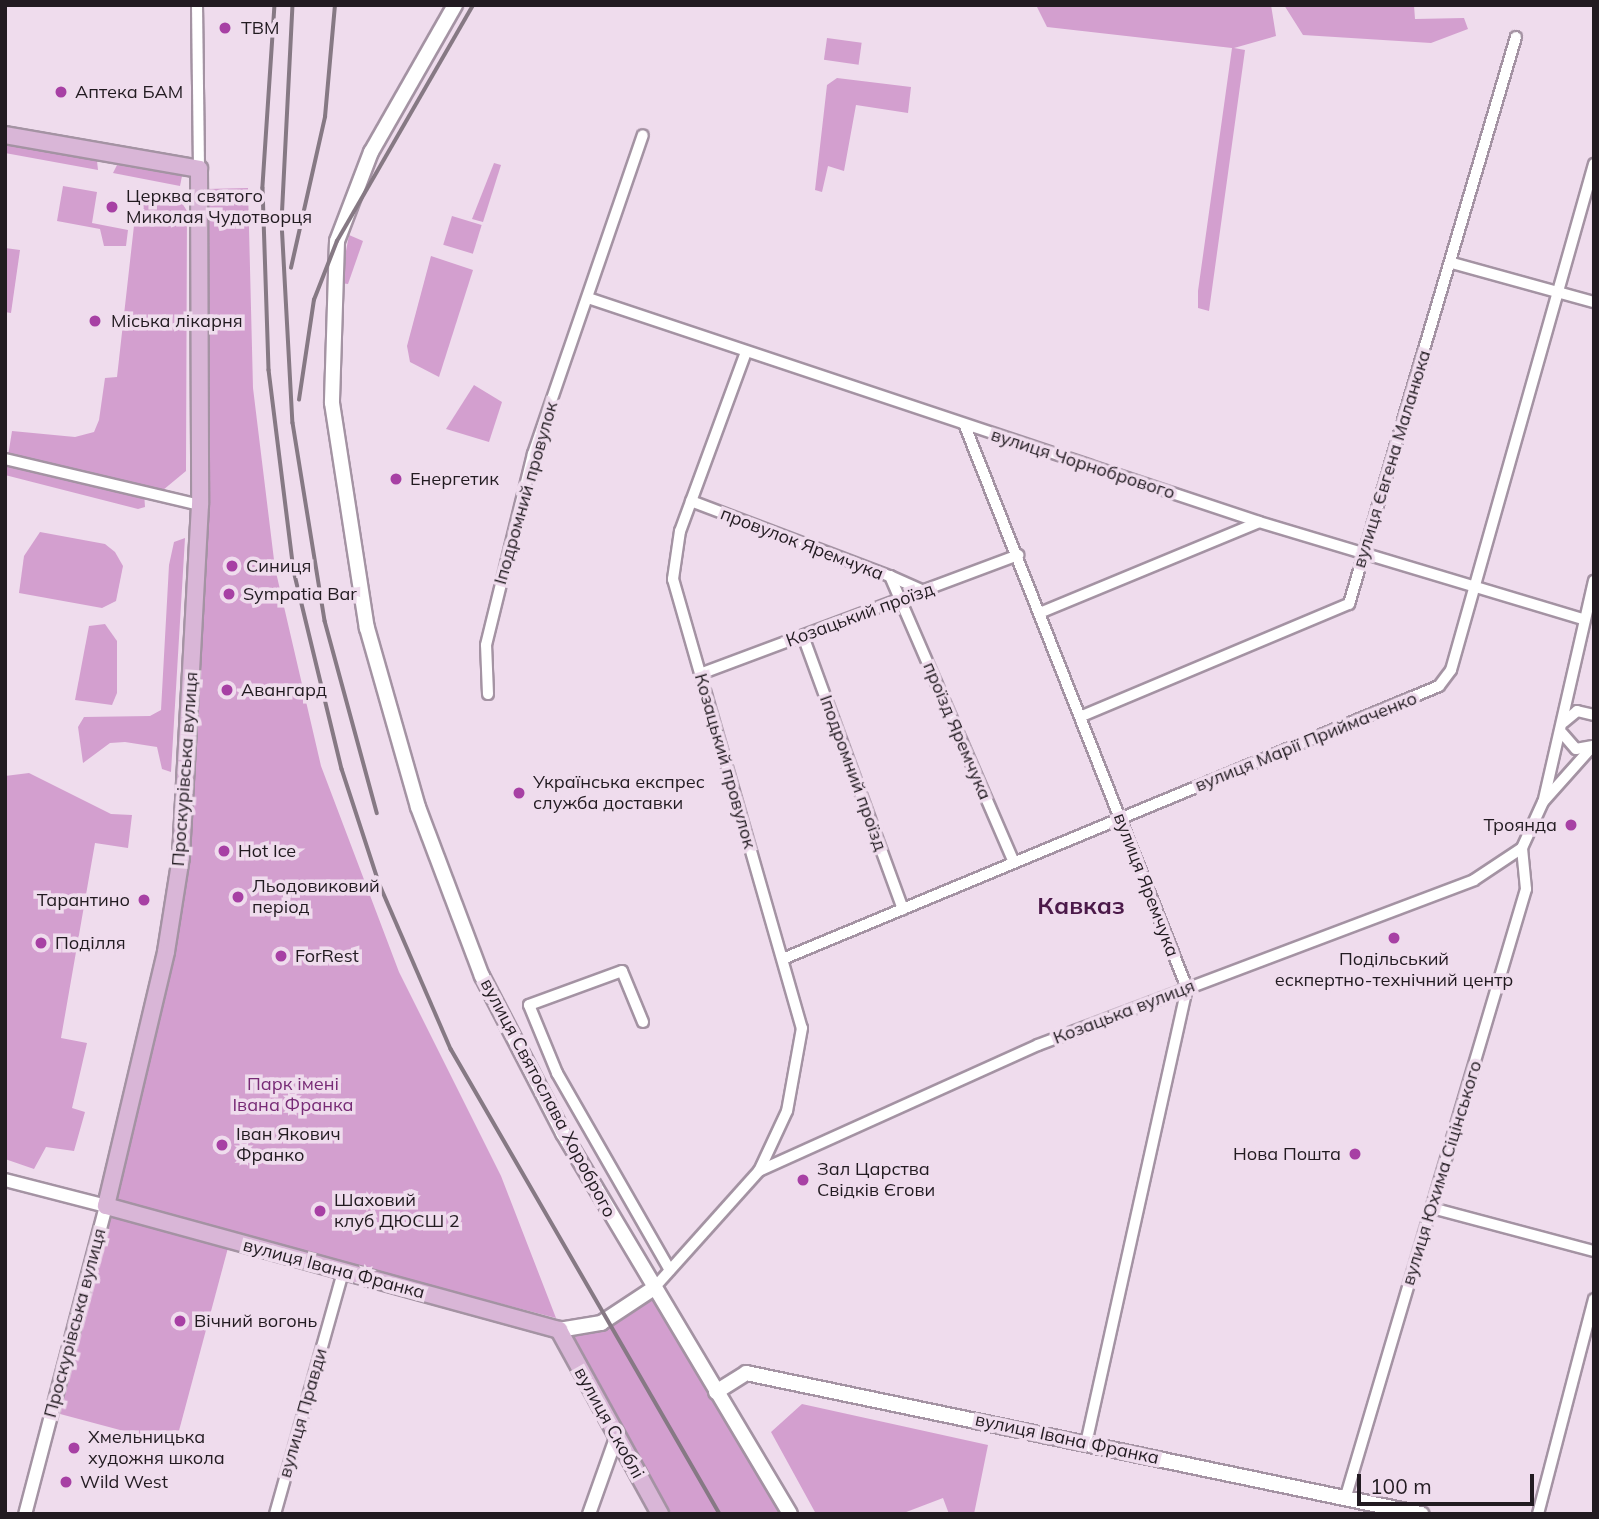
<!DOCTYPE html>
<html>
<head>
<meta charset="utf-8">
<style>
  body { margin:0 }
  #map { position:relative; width:1599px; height:1519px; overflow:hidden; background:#efdced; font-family:Mulish,sans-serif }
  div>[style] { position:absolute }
  .green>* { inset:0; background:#d39fcf; transform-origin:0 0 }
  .roads { filter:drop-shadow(2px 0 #a493a3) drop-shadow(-2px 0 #a493a3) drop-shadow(0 2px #a493a3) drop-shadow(0 -2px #a493a3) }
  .minor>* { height:10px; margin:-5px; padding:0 5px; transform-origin:5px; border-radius:5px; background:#fff }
  .tertiary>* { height:12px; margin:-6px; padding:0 6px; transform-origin:6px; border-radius:6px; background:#fff }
  .secondary>* { height:14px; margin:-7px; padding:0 7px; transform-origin:7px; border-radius:7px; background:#fff }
  .primary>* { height:16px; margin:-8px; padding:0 8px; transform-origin:8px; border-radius:8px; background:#d9b6d7 }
  .rail>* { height:3.5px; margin:-1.75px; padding:0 1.75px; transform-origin:1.75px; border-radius:1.75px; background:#867984 }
  .dots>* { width:19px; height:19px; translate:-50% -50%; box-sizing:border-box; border:4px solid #efdced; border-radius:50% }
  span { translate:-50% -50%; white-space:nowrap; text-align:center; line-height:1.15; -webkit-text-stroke:7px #efdced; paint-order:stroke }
  .poi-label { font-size:18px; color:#221b21 }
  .left { translate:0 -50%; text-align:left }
  .right { translate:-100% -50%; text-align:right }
  .street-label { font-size:18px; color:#221b21 }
  .park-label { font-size:18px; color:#772a75 }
  .district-label { font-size:24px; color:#4b1949; font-weight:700 }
  .frame { position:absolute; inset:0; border:7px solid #221b21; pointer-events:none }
  .scale { position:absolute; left:1357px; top:1474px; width:177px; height:32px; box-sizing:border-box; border:4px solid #221b21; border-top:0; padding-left:9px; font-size:21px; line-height:24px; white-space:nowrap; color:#221b21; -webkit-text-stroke:5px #efdced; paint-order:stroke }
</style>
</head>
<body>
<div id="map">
  <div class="green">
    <div style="clip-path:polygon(1036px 5px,1271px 5px,1276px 36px,1234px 48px,1245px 50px,1209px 311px,1198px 308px,1198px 291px,1232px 48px,1047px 27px)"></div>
    <div style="clip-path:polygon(1284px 5px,1414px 5px,1415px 19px,1464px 18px,1468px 29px,1431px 43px,1303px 35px)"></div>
    <div style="left:827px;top:38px;width:35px;height:22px;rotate:8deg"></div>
    <div style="clip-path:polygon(837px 78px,911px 87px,908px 113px,856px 105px,844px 171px,828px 166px,822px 192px,815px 190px,827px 85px)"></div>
    <div style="clip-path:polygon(5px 142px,97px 161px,98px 170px,5px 153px)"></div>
    <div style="clip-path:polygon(494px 163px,501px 165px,483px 222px,472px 219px)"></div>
    <div style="clip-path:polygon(117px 165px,182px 176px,180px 186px,113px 173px)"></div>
    <div style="clip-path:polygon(63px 186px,97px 192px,92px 223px,128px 230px,126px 246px,104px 246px,100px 229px,57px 221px)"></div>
    <div style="clip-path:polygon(248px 188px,253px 388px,275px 568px,321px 766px,399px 972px,501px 1176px,556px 1318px,113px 1202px,187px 857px,206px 189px)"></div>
    <div style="clip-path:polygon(138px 190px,175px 192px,187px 211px,186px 471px,157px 495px,144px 492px,145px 507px,138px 509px,5px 475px,12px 431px,75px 437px,94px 432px,99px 420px,105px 378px,117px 377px)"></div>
    <div style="left:452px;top:216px;width:31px;height:30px;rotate:17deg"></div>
    <div style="clip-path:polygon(349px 235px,363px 241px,348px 284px,340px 283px)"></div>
    <div style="clip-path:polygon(5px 248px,20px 250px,11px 313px,5px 312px)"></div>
    <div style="clip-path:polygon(431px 256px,473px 270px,439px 377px,410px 362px,407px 346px)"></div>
    <div style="clip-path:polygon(474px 385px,502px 402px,489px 442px,446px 429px)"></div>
    <div style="clip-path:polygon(40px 532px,105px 544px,115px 552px,123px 566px,116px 601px,102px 608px,19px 593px,24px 556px)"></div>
    <div style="clip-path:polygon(185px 538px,171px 772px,162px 769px,157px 747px,125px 742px,110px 743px,83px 763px,78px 727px,84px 717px,150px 716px,161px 710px,169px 565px,174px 542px)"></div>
    <div style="clip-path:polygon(105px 624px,117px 641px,117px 693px,112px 705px,75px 700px,89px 626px)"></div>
    <div style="clip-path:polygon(29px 773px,111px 814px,132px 815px,128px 848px,95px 843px,61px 1038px,87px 1043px,72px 1108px,85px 1112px,74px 1151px,46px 1147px,34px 1169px,5px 1159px,5px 776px)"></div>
    <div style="left:110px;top:1213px;width:123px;height:207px;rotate:15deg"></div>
    <div style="clip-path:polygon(653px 1295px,785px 1514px,668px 1514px,570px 1330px,635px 1310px)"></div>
    <div style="clip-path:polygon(802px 1404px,988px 1445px,974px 1514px,949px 1514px,943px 1498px,901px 1514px,816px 1514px,771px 1432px)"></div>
  </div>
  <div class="roads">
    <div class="minor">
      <div style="left:197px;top:5px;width:164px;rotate:89.3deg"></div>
      <div style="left:1452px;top:263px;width:147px;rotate:15.4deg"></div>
      <div style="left:588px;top:298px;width:707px;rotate:18.46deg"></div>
      <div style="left:1259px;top:522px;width:338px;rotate:16.7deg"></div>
      <div style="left:746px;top:352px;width:191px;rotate:110.2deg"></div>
      <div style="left:680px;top:531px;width:49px;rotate:98.3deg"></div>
      <div style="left:673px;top:579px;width:467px;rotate:74deg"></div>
      <div style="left:802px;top:1028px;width:84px;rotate:100.2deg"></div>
      <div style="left:787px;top:1111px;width:66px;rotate:115deg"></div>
      <div style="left:965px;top:426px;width:604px;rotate:68.45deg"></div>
      <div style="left:1187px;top:988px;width:466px;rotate:102.5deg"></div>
      <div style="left:5px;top:459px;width:200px;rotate:13.3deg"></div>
      <div style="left:691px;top:501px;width:213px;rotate:20.7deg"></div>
      <div style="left:890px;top:576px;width:312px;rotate:66.6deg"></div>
      <div style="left:890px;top:576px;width:37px;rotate:24deg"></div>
      <div style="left:1042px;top:612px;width:235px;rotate:-22.5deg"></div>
      <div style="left:803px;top:636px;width:291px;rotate:69.9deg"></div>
      <div style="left:700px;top:674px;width:340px;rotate:-20.5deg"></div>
      <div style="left:488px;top:694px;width:49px;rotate:-92.3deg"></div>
      <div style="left:486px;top:645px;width:197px;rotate:-76.2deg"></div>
      <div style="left:533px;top:454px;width:337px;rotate:-71deg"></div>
      <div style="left:1082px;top:716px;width:290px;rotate:-22.8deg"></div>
      <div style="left:1349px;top:604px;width:591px;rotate:-73.59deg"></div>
      <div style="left:1564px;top:722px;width:17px;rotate:-40deg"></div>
      <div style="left:1577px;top:711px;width:17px;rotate:13deg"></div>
      <div style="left:1562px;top:733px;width:21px;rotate:49deg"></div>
      <div style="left:1576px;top:749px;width:17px;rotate:-10deg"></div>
      <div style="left:1544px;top:799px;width:224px;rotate:-77.1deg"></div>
      <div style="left:785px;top:958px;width:708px;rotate:-22.58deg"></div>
      <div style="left:1439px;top:686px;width:20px;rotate:-53deg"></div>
      <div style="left:1451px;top:670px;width:526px;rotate:-74.22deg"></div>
      <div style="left:643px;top:1022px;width:55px;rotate:-112.4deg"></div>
      <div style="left:622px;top:971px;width:99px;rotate:159.9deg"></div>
      <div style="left:529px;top:1005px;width:74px;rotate:67.6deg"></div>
      <div style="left:557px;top:1073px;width:227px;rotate:60.2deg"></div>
      <div style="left:1432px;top:1208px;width:168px;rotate:14.9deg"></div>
      <div style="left:654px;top:1288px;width:157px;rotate:-48.1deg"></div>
      <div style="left:759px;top:1171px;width:306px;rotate:-24.3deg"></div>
      <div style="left:1038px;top:1045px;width:466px;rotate:-20.7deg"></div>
      <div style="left:1474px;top:880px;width:58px;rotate:-33.7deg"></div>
      <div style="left:1522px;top:848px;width:51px;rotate:-65.5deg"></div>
      <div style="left:1543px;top:802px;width:74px;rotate:-48.3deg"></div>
      <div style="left:1346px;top:1496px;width:633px;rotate:-73.48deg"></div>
      <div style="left:1526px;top:889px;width:41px;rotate:-95.6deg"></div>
      <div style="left:275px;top:1514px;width:251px;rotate:-74.3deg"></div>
      <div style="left:1538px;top:1514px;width:222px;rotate:-75.4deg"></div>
    </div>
    <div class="tertiary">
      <div style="left:5px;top:1180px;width:104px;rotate:14.4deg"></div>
      <div style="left:106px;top:1206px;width:318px;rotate:104.7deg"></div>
      <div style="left:589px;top:1514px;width:81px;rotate:-70.4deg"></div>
    </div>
    <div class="secondary">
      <div style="left:455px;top:5px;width:169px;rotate:119.7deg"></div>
      <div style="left:371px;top:152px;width:95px;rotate:110.9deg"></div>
      <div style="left:337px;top:241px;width:162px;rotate:91.8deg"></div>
      <div style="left:332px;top:403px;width:228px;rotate:81.2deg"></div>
      <div style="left:367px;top:628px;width:186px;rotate:74.1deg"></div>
      <div style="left:418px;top:807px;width:181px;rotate:69.3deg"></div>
      <div style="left:482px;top:976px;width:177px;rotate:62.7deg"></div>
      <div style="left:563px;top:1133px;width:443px;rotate:59.2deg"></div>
      <div style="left:559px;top:1330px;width:43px;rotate:-9.5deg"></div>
      <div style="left:601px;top:1323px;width:64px;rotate:-33.4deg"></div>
      <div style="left:716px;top:1392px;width:36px;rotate:-32deg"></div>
      <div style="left:746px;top:1373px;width:690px;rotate:11.8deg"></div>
    </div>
    <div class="primary">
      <div style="left:5px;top:135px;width:197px;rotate:9.9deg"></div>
      <div style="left:199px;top:169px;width:336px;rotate:89.8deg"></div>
      <div style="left:200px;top:505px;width:353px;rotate:93.1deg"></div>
      <div style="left:181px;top:857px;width:96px;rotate:99deg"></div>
      <div style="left:166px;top:952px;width:261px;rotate:103.3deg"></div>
      <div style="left:106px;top:1206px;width:470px;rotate:15.3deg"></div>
      <div style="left:559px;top:1330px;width:210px;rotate:61.2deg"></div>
    </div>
  </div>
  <div class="rail">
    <div style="left:275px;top:5px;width:183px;rotate:93.8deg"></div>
    <div style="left:263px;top:188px;width:182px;rotate:88.1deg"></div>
    <div style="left:269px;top:370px;width:203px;rotate:82.9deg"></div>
    <div style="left:294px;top:571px;width:204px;rotate:76.4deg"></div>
    <div style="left:342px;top:769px;width:122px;rotate:71.9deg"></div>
    <div style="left:380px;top:885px;width:179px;rotate:66.6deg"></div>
    <div style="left:451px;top:1049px;width:537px;rotate:59.95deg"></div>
    <div style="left:293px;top:5px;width:217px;rotate:92.9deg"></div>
    <div style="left:282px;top:222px;width:201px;rotate:86.9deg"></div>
    <div style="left:293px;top:423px;width:201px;rotate:80.8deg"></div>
    <div style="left:325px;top:621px;width:199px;rotate:74.8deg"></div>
    <div style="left:291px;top:268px;width:155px;rotate:-77.3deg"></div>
    <div style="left:325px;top:117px;width:112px;rotate:-84.9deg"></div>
    <div style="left:299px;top:400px;width:101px;rotate:-81.5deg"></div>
    <div style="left:314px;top:300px;width:63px;rotate:-68.7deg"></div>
    <div style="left:337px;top:241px;width:272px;rotate:-60deg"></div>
  </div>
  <div class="dots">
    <div style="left:225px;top:28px;background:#a740a4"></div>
    <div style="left:61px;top:92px;background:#a740a4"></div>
    <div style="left:112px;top:207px;background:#a740a4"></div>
    <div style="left:95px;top:321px;background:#a740a4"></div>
    <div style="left:396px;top:479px;background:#a740a4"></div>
    <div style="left:232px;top:566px;background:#a740a4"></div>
    <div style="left:229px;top:594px;background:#a740a4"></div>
    <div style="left:227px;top:690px;background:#a740a4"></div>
    <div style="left:519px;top:793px;background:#a740a4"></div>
    <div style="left:1571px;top:825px;background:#a740a4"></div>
    <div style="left:224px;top:851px;background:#a740a4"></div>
    <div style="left:238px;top:897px;background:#a740a4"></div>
    <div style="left:144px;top:900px;background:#a740a4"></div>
    <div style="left:1394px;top:938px;background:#a740a4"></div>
    <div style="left:41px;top:943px;background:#a740a4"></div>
    <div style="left:281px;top:956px;background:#a740a4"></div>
    <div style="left:222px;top:1145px;background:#a740a4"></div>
    <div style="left:1355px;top:1154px;background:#a740a4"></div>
    <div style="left:803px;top:1180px;background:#a740a4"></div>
    <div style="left:320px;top:1211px;background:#a740a4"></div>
    <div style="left:180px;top:1321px;background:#a740a4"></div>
    <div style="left:74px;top:1448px;background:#a740a4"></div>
    <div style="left:66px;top:1482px;background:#a740a4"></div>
  </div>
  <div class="poi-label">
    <span class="left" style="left:241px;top:28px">ТВМ</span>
    <span class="left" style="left:75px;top:92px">Аптека БАМ</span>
    <span class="left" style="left:126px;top:207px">Церква святого<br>Миколая Чудотворця</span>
    <span class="left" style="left:111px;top:321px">Міська лікарня</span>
    <span class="left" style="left:410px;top:479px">Енергетик</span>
    <span class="left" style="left:246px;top:566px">Синиця</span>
    <span class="left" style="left:243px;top:594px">Sympatia Bar</span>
    <span class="left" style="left:241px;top:690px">Авангард</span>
    <span class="left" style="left:533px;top:793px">Українська експрес<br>служба доставки</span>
    <span class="right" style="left:1557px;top:825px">Троянда</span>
    <span class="left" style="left:238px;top:851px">Hot Ice</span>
    <span class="left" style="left:252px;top:897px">Льодовиковий<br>період</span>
    <span class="right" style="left:130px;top:900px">Тарантино</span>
    <span class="left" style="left:55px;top:943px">Поділля</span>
    <span class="left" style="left:295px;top:956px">ForRest</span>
    <span style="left:1394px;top:970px">Подільський<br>ескпертно-технічний центр</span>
    <span class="left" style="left:236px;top:1145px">Іван Якович<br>Франко</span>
    <span class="right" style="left:1341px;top:1154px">Нова Пошта</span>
    <span class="left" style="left:817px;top:1180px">Зал Царства<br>Свідків Єгови</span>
    <span class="left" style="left:334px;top:1211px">Шаховий<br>клуб ДЮСШ 2</span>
    <span class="left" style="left:194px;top:1321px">Вічний вогонь</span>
    <span class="left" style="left:88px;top:1448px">Хмельницька<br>художня школа</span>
    <span class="left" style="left:80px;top:1482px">Wild West</span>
  </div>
  <div class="street-label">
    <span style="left:1392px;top:459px;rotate:-73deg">вулиця Євгена Маланюка</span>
    <span style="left:1083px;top:464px;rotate:18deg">вулиця Чорнобрового</span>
    <span style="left:526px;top:493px;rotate:-74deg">Іподромний провулок</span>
    <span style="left:802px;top:544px;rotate:21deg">провулок Яремчука</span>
    <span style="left:860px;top:615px;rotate:-20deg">Козацький проїзд</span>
    <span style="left:957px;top:731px;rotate:67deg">проїзд Яремчука</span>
    <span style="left:1306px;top:742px;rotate:-22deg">вулиця Марії Приймаченко</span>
    <span style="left:725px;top:761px;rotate:74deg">Козацький провулок</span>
    <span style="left:185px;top:769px;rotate:-86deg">Проскурівська вулиця</span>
    <span style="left:853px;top:773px;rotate:70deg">Іподромний проїзд</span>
    <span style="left:1146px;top:885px;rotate:69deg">вулиця Яремчука</span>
    <span style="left:1124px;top:1012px;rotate:-21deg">Козацька вулиця</span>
    <span style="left:548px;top:1098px;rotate:62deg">вулиця Святослава Хороброго</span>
    <span style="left:1442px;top:1173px;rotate:-73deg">вулиця Юхима Сіцінського</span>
    <span style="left:334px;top:1269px;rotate:15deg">вулиця Івана Франка</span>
    <span style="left:75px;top:1323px;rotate:-75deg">Проскурівська вулиця</span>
    <span style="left:303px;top:1413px;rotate:-74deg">вулиця Правди</span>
    <span style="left:609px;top:1423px;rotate:61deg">вулиця Скоблі</span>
    <span style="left:1067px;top:1439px;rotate:12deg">вулиця Івана Франка</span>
  </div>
  <div class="park-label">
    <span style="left:293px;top:1095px">Парк імені<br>Івана Франка</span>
  </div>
  <div class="district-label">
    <span style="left:1081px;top:906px">Кавказ</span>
  </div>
  <div class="frame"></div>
  <div class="scale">100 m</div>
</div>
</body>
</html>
